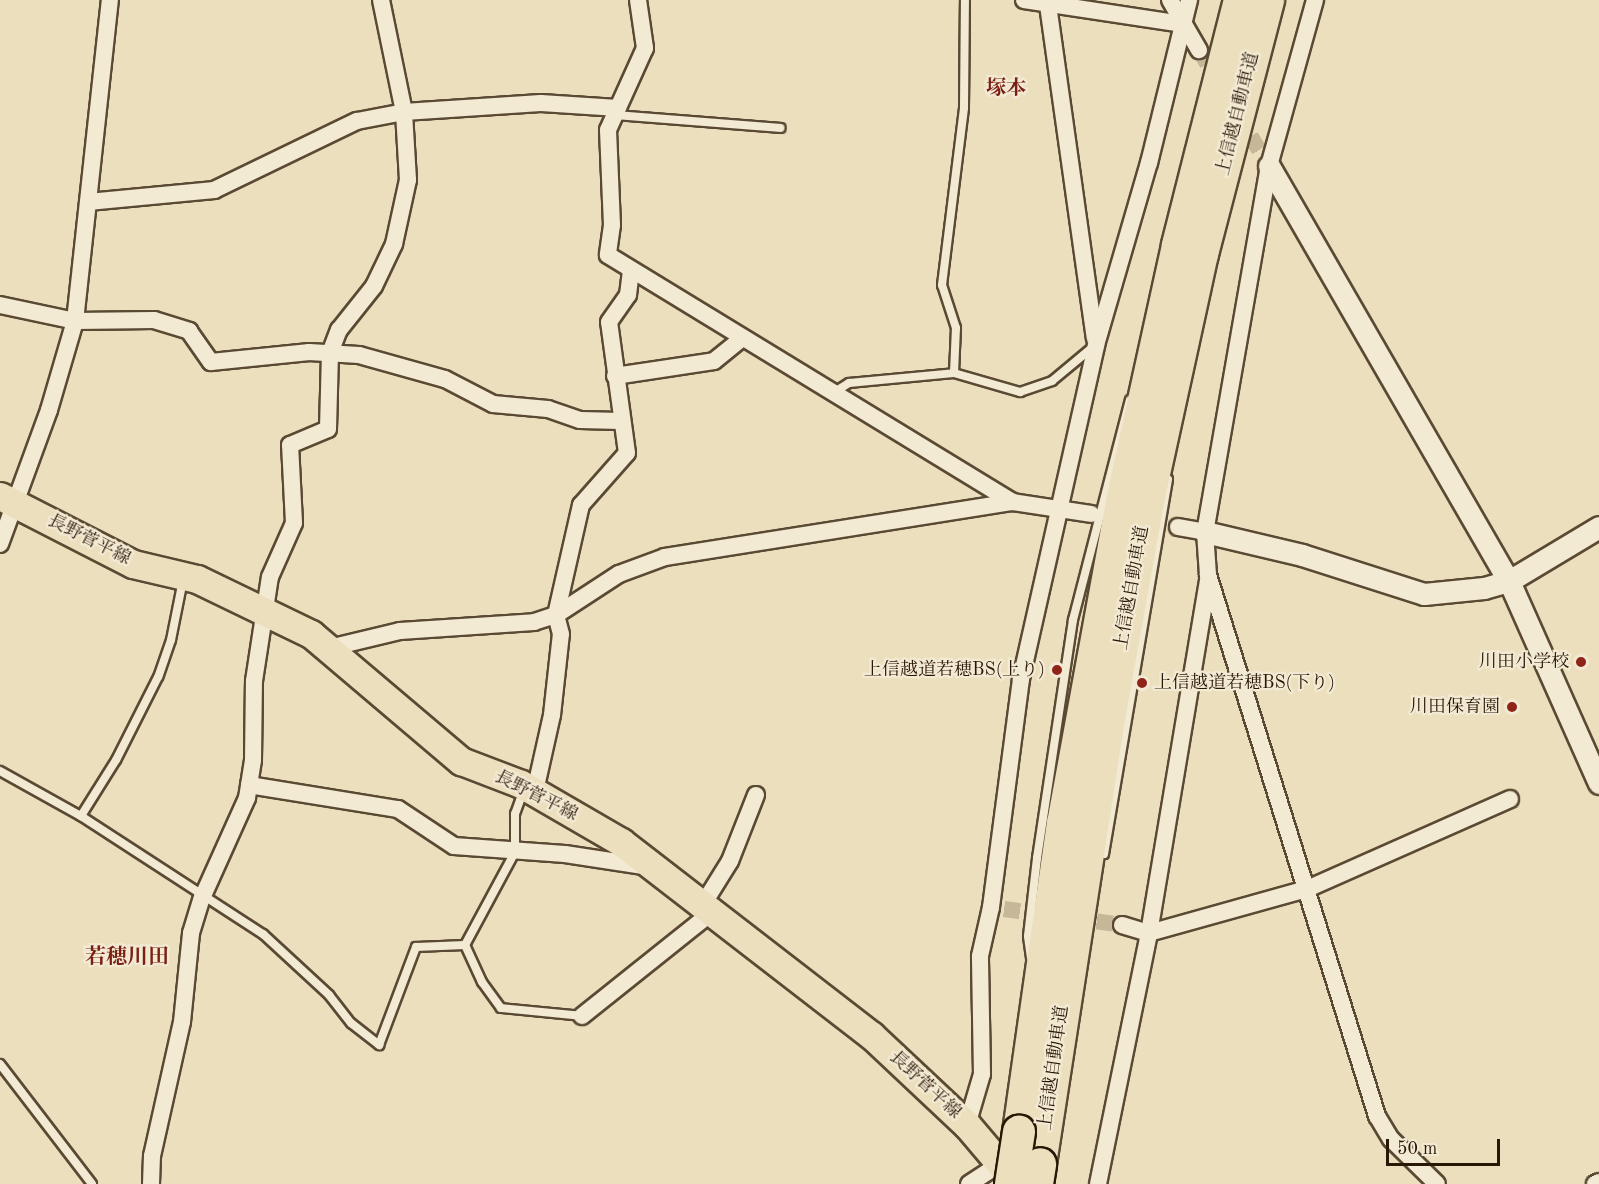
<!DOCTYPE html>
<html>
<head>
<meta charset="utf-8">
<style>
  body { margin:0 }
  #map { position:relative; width:1599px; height:1184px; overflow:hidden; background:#ecdfbd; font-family:"Old Standard TT","Noto Serif JP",serif }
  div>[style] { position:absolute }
  .minor-tunnel>* { height:16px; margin-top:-8px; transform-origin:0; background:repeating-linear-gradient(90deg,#c5b798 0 16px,transparent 0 24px) }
  .roads { filter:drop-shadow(2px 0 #5a4933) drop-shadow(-2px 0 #5a4933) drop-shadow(0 2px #5a4933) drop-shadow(0 -2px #5a4933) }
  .service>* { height:8px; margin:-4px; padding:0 4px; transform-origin:4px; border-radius:4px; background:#f3ead4 }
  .minor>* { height:16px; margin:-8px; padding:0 8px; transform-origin:8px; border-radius:8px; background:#f3ead4 }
  .tertiary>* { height:21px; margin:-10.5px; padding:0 10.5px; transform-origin:10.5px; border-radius:10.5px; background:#f3ead4 }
  .primary>* { height:27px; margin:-13.5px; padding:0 13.5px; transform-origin:13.5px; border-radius:13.5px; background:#ecdfbd }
  .motorway>* { height:32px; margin:-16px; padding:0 16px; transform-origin:16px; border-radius:16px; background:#ecdfbd }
  .bridges { filter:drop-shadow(2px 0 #291705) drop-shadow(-2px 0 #291705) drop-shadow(0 2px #291705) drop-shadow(0 -2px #291705) }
  .motorway-bridge>* { height:32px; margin:-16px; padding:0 16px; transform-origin:16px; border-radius:16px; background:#ecdfbd }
  .dots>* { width:16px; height:16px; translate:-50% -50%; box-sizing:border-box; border:3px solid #f3ead4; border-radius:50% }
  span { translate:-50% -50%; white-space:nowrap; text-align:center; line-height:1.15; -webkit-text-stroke:4.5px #f3ead4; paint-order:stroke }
  .street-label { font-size:18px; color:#291705 }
  .poi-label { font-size:18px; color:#291705 }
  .right { translate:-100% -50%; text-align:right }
  .left { translate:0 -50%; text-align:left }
  .neighbourhood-label { font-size:20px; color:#7a1f14; font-weight:700 }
  .quarter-label { font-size:21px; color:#7a1f14; font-weight:700 }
  .scale { position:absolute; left:1386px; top:1139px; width:114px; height:27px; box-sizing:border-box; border:3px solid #291705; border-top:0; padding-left:8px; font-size:18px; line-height:21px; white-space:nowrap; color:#291705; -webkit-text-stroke:4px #f3ead4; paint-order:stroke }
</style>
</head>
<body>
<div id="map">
  <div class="minor-tunnel">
    <div style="left:1199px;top:50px;width:39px;rotate:59deg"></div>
    <div style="left:1238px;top:116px;width:59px;rotate:58.2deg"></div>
    <div style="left:1004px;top:909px;width:43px;rotate:7.9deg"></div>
    <div style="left:1073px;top:918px;width:49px;rotate:8.1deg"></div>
  </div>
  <div class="roads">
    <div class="service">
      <div style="left:616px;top:115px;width:165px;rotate:4.5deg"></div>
      <div style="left:954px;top:373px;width:45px;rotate:-87.5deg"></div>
      <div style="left:956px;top:328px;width:45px;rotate:-108deg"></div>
      <div style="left:942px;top:285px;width:178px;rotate:-82.9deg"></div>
      <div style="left:964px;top:108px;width:108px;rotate:-89.5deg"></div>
      <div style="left:833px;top:393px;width:19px;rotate:-32deg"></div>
      <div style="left:849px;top:383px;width:105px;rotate:-5.4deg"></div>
      <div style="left:954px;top:373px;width:69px;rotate:16.1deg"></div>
      <div style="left:1020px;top:392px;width:34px;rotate:-19deg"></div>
      <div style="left:1052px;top:381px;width:53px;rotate:-39.7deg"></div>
      <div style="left:183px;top:580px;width:61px;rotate:101.3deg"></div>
      <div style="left:171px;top:640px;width:39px;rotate:109deg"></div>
      <div style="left:158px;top:677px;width:93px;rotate:116.8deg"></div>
      <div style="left:116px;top:760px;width:66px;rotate:122deg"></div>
      <div style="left:81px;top:816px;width:217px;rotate:33deg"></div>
      <div style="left:263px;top:934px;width:90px;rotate:42.7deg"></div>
      <div style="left:329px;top:995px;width:36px;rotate:52deg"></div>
      <div style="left:351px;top:1023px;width:36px;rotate:38deg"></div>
      <div style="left:379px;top:1045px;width:105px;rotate:-69.3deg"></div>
      <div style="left:416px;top:947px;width:49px;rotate:-2.3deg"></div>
      <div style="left:465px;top:945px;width:106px;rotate:-61.7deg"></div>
      <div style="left:515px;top:852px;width:38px;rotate:-90deg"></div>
      <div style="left:515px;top:814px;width:27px;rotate:-70deg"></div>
      <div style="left:0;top:771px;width:93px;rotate:29.1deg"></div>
      <div style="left:1104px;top:854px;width:380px;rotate:-80.3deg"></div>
      <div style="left:465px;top:945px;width:41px;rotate:65.3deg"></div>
      <div style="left:482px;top:982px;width:32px;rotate:54deg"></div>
      <div style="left:501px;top:1008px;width:81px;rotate:5.6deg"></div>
      <div style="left:1031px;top:958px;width:22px;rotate:-98deg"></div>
      <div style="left:1028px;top:936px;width:79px;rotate:-83.4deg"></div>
      <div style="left:1037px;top:858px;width:241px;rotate:-81.4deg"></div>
      <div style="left:1073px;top:620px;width:227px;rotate:-75.5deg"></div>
      <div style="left:0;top:1064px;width:151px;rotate:52.5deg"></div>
    </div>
    <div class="minor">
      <div style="left:638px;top:0;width:49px;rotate:81.7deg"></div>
      <div style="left:645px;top:48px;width:90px;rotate:114.3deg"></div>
      <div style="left:608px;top:130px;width:95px;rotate:87.6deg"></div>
      <div style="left:612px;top:225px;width:30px;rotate:98deg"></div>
      <div style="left:608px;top:255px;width:474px;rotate:31.4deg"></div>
      <div style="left:1013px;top:502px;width:79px;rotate:8.7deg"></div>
      <div style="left:1024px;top:0;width:161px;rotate:8.6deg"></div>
      <div style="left:1170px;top:0;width:58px;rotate:59.9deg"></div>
      <div style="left:1315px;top:0;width:172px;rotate:105.5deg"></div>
      <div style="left:1269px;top:166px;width:372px;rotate:99.9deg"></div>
      <div style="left:1205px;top:532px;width:43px;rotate:86deg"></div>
      <div style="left:1208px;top:575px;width:567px;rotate:72.65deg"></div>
      <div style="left:1377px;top:1116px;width:27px;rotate:59deg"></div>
      <div style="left:1391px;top:1139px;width:64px;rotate:44.4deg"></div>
      <div style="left:1048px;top:5px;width:336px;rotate:82deg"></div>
      <div style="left:88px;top:202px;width:127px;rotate:-5.4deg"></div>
      <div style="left:214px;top:190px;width:159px;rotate:-25.8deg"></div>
      <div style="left:357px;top:121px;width:48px;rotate:-10.8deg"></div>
      <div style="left:404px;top:112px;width:137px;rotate:-3.8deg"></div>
      <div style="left:541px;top:103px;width:77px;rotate:3.7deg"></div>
      <div style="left:0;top:305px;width:77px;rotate:12deg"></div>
      <div style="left:75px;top:321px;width:79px;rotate:-0.7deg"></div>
      <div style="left:154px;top:320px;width:37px;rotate:17deg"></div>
      <div style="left:189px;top:331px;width:38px;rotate:55deg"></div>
      <div style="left:211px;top:362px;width:99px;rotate:-5.8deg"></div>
      <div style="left:309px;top:352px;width:50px;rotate:3.4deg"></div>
      <div style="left:359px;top:355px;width:89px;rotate:15.6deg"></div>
      <div style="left:445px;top:379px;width:54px;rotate:27.5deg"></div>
      <div style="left:493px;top:404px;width:55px;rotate:5.2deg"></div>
      <div style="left:548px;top:409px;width:34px;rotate:19deg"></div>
      <div style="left:580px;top:420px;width:41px;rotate:1.4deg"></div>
      <div style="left:615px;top:376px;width:100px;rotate:-8.6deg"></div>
      <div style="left:714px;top:361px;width:36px;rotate:-39deg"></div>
      <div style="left:1178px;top:527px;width:27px;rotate:10deg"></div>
      <div style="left:0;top:544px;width:143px;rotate:-69.9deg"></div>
      <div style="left:49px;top:410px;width:93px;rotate:-73.7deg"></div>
      <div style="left:75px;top:321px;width:323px;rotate:-83.8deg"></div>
      <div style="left:329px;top:648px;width:73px;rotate:-13.5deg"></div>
      <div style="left:400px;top:631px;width:134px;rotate:-3.8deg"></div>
      <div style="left:534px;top:622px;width:23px;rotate:-18deg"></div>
      <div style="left:556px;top:615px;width:75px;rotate:-33.1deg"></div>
      <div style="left:619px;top:574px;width:49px;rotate:-20.3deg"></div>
      <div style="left:665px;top:557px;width:352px;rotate:-9deg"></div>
      <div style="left:249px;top:785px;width:151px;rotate:9.2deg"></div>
      <div style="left:398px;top:809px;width:67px;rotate:33.5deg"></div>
      <div style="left:454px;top:846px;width:111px;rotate:4.1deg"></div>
      <div style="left:565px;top:854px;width:86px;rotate:8.7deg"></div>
      <div style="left:535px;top:791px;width:78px;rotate:-77.4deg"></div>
      <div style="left:552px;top:715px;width:81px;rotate:-83.7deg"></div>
      <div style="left:561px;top:634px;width:20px;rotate:-105deg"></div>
      <div style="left:556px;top:615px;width:113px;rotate:-77.2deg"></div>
      <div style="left:581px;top:505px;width:69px;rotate:-48.5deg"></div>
      <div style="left:627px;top:453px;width:132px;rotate:-97.8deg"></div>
      <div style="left:609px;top:322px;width:33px;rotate:-55deg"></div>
      <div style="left:628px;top:295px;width:24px;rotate:-83deg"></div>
      <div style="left:702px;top:906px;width:53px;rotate:-58.1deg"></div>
      <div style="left:730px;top:861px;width:71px;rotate:-68.5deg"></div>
      <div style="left:1122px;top:925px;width:28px;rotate:17deg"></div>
      <div style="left:1149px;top:933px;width:164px;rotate:-15.6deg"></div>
      <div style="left:1307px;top:889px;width:222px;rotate:-23.9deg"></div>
      <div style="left:582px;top:1016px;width:165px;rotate:-38.6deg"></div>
      <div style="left:967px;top:1125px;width:53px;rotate:-73.6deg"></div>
      <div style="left:982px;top:1074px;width:118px;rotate:-91deg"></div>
      <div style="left:980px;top:956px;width:50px;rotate:-77.3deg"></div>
      <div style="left:991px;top:907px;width:230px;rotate:-82.5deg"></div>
      <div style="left:1021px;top:679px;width:342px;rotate:-77.3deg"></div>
      <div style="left:1096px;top:345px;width:190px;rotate:-73.8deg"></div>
      <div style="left:1149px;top:163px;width:168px;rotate:-76.2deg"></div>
      <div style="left:151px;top:1184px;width:28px;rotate:-88deg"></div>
      <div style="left:152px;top:1156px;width:137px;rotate:-77.4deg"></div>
      <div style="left:182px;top:1022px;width:89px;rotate:-84.2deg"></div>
      <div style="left:191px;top:933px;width:37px;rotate:-73deg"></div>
      <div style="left:202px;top:898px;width:110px;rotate:-65.8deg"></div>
      <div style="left:247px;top:798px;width:38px;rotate:-81deg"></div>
      <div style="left:253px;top:760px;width:79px;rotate:-89.3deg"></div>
      <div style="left:254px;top:681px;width:105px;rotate:-81.3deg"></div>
      <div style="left:270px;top:577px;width:59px;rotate:-66deg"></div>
      <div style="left:294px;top:523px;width:78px;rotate:-92.9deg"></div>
      <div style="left:290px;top:445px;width:41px;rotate:-22.8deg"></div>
      <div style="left:328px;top:429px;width:76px;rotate:-88.5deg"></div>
      <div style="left:330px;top:353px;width:25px;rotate:-69deg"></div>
      <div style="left:339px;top:330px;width:56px;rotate:-51.5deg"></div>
      <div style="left:374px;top:286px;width:47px;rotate:-64.5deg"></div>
      <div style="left:394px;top:244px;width:66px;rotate:-77.7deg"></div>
      <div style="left:408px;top:180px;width:68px;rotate:-93.4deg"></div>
      <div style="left:404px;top:112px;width:114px;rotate:-101.6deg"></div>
      <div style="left:969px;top:1184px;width:38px;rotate:-33deg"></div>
      <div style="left:1001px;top:1163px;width:7px;rotate:27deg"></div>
      <div style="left:1098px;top:1184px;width:256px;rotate:-78.5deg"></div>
      <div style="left:1149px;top:933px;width:359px;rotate:-80.5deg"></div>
      <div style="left:1595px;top:1184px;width:4px;rotate:-27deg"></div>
    </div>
    <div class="tertiary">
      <div style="left:1269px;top:166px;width:479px;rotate:60deg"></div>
      <div style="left:1509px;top:581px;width:221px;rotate:66deg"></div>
      <div style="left:1205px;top:532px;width:100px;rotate:13.3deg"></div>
      <div style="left:1302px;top:555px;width:128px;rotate:17.7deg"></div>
      <div style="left:1424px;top:594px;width:60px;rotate:-5.7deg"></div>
      <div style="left:1484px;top:588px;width:26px;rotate:-16deg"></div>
      <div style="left:1509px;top:581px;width:105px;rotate:-31deg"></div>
    </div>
    <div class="primary">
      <div style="left:0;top:496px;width:149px;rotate:27.1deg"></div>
      <div style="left:133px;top:564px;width:66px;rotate:13.2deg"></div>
      <div style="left:197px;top:579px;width:127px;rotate:25.8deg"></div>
      <div style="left:311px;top:634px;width:197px;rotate:40.3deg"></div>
      <div style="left:461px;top:761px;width:64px;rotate:21deg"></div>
      <div style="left:521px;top:784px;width:116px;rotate:30.1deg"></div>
      <div style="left:621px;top:842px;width:316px;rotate:37.7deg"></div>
      <div style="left:871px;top:1035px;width:132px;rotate:43.2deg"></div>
      <div style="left:967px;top:1125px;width:77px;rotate:49.7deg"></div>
    </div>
    <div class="motorway">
      <div style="left:1019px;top:1132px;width:311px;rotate:-81.9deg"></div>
      <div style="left:1063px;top:824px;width:343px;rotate:-79.6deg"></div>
      <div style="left:1125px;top:487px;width:248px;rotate:-77.6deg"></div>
      <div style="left:1178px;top:245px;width:253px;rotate:-75.8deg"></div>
      <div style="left:1040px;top:1164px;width:450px;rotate:-81.2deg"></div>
      <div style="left:1109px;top:719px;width:231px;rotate:-79.8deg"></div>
      <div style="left:1150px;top:492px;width:244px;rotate:-77.7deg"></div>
      <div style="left:1202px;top:254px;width:262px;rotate:-75.4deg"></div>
    </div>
  </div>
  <div class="bridges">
    <div class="motorway-bridge">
      <div style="left:1011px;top:1184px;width:53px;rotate:-81.3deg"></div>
      <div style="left:1037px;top:1184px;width:20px;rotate:-81deg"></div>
    </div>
  </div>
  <div class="dots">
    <div style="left:1581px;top:662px;background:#8f2418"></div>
    <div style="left:1057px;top:670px;background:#8f2418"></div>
    <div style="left:1142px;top:683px;background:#8f2418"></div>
    <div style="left:1512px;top:707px;background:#8f2418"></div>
  </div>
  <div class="street-label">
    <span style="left:1238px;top:114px;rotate:-76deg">上信越自動車道</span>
    <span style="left:89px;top:540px;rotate:27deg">長野菅平線</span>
    <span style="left:1132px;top:588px;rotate:-80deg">上信越自動車道</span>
    <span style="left:536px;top:796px;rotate:27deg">長野菅平線</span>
    <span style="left:1054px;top:1068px;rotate:-82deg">上信越自動車道</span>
    <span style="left:925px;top:1085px;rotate:43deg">長野菅平線</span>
  </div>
  <div class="poi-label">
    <span class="right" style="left:1569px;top:662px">川田小学校</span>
    <span class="right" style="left:1045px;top:670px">上信越道若穂BS(上り)</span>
    <span class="left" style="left:1154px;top:683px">上信越道若穂BS(下り)</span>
    <span class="right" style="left:1500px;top:707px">川田保育園</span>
  </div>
  <div class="neighbourhood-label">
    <span style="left:1006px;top:89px">塚本</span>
  </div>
  <div class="quarter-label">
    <span style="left:127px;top:958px">若穂川田</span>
  </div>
  <div class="scale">50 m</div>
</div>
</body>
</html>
